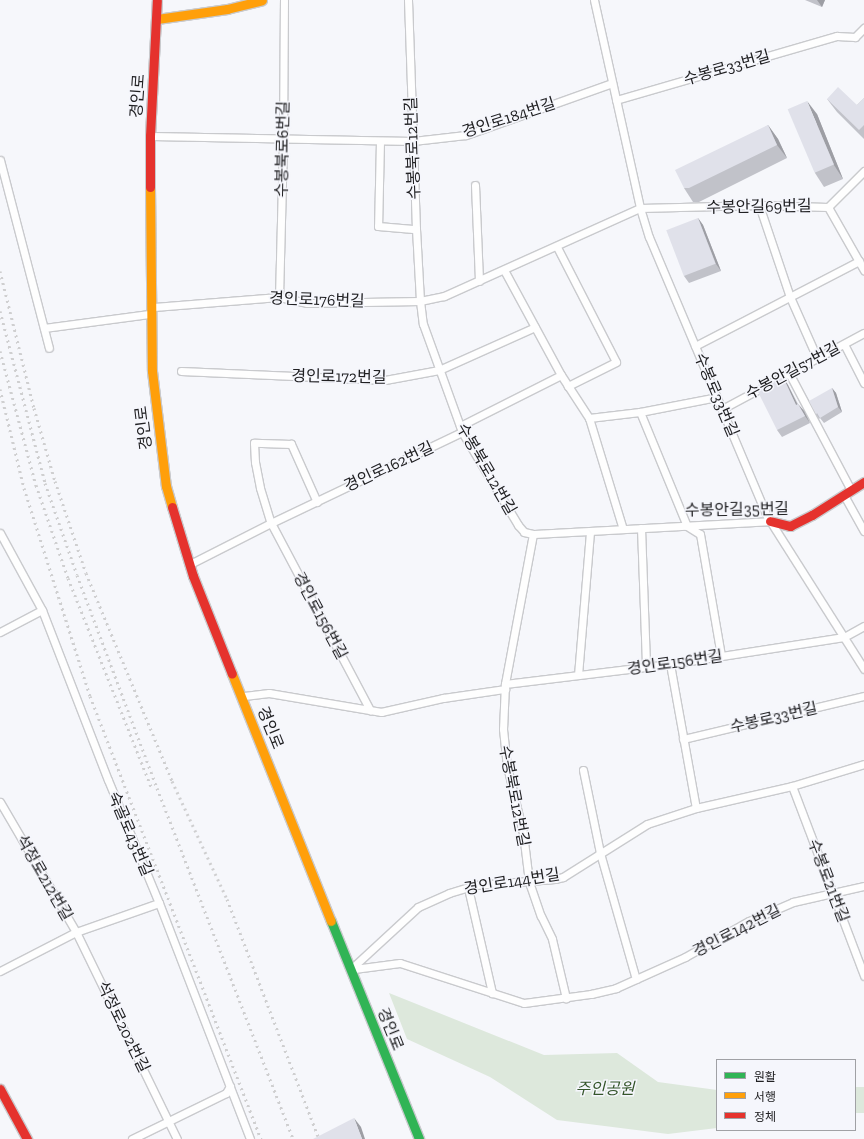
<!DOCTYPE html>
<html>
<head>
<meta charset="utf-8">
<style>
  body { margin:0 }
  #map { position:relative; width:864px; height:1139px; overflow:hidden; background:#f6f7fb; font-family:"Zilla Slab","Noto Sans KR",serif }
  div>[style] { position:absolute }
  .green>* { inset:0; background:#dde8dc; transform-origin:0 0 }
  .roads { filter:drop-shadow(1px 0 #c9cacd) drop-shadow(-1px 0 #c9cacd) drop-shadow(0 1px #c9cacd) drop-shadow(0 -1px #c9cacd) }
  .lane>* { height:7px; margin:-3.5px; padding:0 3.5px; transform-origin:3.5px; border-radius:3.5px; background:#fefefe }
  .fast>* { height:9px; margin:-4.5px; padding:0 4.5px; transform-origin:4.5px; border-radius:4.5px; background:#30b455 }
  .slow>* { height:9px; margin:-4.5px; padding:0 4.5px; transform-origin:4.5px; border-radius:4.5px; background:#ff9f0a }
  .jam>* { height:9px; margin:-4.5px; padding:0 4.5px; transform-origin:4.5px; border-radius:4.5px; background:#e5322d }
  .rail>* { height:3px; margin-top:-1.5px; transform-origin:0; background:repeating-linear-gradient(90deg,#cfcfd0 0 2px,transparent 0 6px) }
  .wall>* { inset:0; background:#c1c2c9 }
  .shaded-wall>* { inset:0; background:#9d9ea4 }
  .building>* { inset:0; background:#e0e1ea; transform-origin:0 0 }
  span { translate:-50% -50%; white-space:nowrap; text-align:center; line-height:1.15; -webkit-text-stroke:3px #f5f6fc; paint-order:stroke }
  .street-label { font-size:16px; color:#212123 }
  .park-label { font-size:16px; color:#34552a; font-style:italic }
  .legend { position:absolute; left:716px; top:1059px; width:140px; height:72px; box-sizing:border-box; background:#f5f6fc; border:1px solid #a0a1a5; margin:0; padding:5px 7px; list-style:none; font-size:12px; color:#212123 }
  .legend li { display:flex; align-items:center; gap:8px; height:20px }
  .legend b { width:20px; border:1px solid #a0a1a5 }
</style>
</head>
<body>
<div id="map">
  <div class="green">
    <div style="clip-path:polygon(389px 993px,544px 1055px,617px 1053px,658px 1082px,717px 1090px,717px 1128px,668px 1134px,557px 1120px,490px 1077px,407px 1039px)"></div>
    <div style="left:864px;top:1087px;width:26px;height:9px;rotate:90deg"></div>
  </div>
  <div class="roads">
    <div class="lane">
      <div style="left:408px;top:0;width:229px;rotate:88deg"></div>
      <div style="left:416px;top:229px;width:72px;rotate:86.8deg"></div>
      <div style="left:420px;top:301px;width:23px;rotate:83deg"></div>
      <div style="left:423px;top:324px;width:115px;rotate:70.1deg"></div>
      <div style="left:462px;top:432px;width:109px;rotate:58.9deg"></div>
      <div style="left:518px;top:525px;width:9px;rotate:49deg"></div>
      <div style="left:524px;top:532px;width:9px;rotate:13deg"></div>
      <div style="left:533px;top:534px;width:237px;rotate:-3.1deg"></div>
      <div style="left:594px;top:0;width:213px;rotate:77.5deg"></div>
      <div style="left:640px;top:208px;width:30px;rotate:73deg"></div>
      <div style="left:649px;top:237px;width:303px;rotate:67.1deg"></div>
      <div style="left:767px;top:516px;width:181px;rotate:57.6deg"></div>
      <div style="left:616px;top:100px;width:230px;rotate:-16.2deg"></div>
      <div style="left:837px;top:36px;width:18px;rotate:3deg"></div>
      <div style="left:855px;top:37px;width:13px;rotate:-45deg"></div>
      <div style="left:152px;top:136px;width:261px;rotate:1.1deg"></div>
      <div style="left:413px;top:141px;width:53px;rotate:-6.5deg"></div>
      <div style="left:466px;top:135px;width:155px;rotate:-19.6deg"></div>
      <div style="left:380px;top:141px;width:85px;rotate:91.3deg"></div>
      <div style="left:378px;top:226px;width:38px;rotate:5deg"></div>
      <div style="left:0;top:160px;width:194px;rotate:75.4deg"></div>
      <div style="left:475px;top:185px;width:96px;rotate:87.6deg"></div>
      <div style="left:759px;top:205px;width:97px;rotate:71.4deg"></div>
      <div style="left:790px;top:297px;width:67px;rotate:66.1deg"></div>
      <div style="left:828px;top:207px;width:73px;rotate:60.3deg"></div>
      <div style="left:557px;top:247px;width:129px;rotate:62.8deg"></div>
      <div style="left:616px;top:362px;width:54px;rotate:153.4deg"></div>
      <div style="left:504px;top:270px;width:119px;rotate:61.5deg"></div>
      <div style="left:561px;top:375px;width:51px;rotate:56.9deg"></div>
      <div style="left:589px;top:418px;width:116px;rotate:73deg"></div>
      <div style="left:279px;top:297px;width:157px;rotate:-88.5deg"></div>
      <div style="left:283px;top:140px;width:140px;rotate:-89.6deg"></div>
      <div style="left:154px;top:307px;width:125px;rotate:-4.6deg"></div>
      <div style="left:279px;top:297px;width:29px;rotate:12deg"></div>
      <div style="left:307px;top:303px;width:113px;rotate:-1deg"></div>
      <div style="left:420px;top:301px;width:25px;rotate:-12deg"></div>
      <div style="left:444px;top:296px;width:215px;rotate:-24.2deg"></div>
      <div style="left:640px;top:208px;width:119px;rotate:-1.4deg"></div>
      <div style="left:759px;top:205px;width:69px;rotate:1.7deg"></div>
      <div style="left:828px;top:207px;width:51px;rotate:-45deg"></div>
      <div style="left:44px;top:328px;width:106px;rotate:-7.6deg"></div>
      <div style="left:844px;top:344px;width:44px;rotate:62.9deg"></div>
      <div style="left:695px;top:346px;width:185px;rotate:-27.4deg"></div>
      <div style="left:181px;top:371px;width:204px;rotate:2.5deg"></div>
      <div style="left:385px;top:380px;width:55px;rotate:-10.5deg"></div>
      <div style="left:439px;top:370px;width:105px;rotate:-24.1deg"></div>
      <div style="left:789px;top:373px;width:130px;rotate:62.1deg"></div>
      <div style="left:722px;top:409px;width:161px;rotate:-28.2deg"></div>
      <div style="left:640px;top:412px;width:123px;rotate:67.6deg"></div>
      <div style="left:687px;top:526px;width:15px;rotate:32deg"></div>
      <div style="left:700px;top:534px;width:124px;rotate:80.2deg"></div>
      <div style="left:589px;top:418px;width:51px;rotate:-6.7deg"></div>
      <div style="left:640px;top:412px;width:78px;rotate:-11deg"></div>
      <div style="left:460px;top:426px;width:113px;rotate:-26.8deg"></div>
      <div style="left:845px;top:497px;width:39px;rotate:61deg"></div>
      <div style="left:317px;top:502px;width:64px;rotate:-114.1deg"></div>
      <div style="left:291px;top:444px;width:37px;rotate:-178deg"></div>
      <div style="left:254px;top:443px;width:19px;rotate:87deg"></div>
      <div style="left:255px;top:462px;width:26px;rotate:79deg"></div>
      <div style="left:260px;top:488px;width:37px;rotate:73deg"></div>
      <div style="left:271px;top:523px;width:212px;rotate:62.1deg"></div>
      <div style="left:641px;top:528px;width:139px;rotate:87.9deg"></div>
      <div style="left:0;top:533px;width:88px;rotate:61.4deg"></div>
      <div style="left:42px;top:610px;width:182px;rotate:68.8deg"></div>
      <div style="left:108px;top:780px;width:133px;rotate:67.5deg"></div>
      <div style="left:159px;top:903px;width:253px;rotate:68.9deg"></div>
      <div style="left:533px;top:534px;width:153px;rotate:100.6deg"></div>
      <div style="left:505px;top:684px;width:45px;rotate:92.5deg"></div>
      <div style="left:503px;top:729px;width:37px;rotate:84deg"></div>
      <div style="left:507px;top:766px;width:69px;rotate:76.6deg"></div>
      <div style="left:523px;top:833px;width:49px;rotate:83deg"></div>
      <div style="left:529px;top:882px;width:36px;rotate:71deg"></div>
      <div style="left:541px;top:916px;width:25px;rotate:64deg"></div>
      <div style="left:552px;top:939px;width:61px;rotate:76.7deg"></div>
      <div style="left:192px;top:563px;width:89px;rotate:-26.9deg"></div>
      <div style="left:271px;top:523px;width:212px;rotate:-25.5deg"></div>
      <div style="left:0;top:632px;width:47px;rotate:-27.6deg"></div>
      <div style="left:670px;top:664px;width:146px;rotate:79.8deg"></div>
      <div style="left:578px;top:675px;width:144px;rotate:-85.2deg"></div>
      <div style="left:505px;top:684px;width:166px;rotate:-6.9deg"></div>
      <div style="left:670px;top:664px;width:176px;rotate:-8.8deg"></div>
      <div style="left:844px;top:637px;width:23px;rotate:-29deg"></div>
      <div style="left:244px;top:696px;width:25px;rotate:-7deg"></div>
      <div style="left:269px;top:693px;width:114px;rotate:9.6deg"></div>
      <div style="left:381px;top:712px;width:64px;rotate:-12.7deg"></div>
      <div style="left:443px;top:698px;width:63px;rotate:-8.3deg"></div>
      <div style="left:683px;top:739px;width:186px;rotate:-13.4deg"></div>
      <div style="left:583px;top:770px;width:85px;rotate:78.4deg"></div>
      <div style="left:600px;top:853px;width:131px;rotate:74.1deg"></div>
      <div style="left:792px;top:786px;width:203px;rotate:69.2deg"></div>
      <div style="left:0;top:802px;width:153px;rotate:59.7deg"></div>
      <div style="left:77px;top:934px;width:228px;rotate:64deg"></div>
      <div style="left:468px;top:888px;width:108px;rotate:77.1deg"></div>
      <div style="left:353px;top:967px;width:88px;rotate:-42.7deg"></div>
      <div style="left:418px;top:907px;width:34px;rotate:-24deg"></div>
      <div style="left:449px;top:893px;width:28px;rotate:-17deg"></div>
      <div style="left:476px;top:885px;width:79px;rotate:-4.3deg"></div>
      <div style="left:555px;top:879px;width:8px;rotate:-14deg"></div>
      <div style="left:563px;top:877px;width:99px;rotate:-32.2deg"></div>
      <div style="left:647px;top:824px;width:52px;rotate:-18.1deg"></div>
      <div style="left:696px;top:808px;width:98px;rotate:-12.9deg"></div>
      <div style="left:792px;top:786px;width:75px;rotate:-17deg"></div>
      <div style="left:354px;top:969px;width:46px;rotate:-7.4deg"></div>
      <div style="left:400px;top:963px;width:130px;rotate:17.9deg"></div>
      <div style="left:524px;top:1003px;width:68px;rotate:-7.7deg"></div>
      <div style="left:591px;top:994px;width:26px;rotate:-13deg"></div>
      <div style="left:616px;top:988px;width:76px;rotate:-24.2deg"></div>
      <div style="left:685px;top:957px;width:73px;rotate:-29.4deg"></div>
      <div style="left:749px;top:921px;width:48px;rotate:-23.4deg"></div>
      <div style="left:793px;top:902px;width:73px;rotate:-12.7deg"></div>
      <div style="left:0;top:971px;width:85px;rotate:-27.2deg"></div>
      <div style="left:76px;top:932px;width:88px;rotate:-19.3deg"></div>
      <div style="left:132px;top:1139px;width:105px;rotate:-26.1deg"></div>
      <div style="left:226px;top:1093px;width:8px;rotate:-60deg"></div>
    </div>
    <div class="fast">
      <div style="left:331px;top:921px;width:235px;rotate:68deg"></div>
    </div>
    <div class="slow">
      <div style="left:157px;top:19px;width:71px;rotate:-8.1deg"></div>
      <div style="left:227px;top:9px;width:36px;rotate:-14deg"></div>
      <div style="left:150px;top:187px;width:184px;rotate:89.4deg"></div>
      <div style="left:152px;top:371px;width:116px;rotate:83.1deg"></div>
      <div style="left:166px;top:486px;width:22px;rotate:74deg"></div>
      <div style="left:232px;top:674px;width:266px;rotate:68.2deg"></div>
    </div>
    <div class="jam">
      <div style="left:150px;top:187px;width:51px;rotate:-90deg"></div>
      <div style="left:150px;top:136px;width:136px;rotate:-87.1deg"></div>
      <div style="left:172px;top:507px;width:72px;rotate:73.1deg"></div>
      <div style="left:193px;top:576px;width:105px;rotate:68.3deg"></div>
      <div style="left:770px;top:521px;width:21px;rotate:14deg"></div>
      <div style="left:790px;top:526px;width:25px;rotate:-27deg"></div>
      <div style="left:812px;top:515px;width:62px;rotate:-32.4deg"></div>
      <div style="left:0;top:1089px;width:57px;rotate:61.6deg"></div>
    </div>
  </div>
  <div class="rail">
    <div style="left:0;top:271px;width:141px;rotate:76.1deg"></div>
    <div style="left:34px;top:408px;width:76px;rotate:74deg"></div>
    <div style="left:55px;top:481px;width:97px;rotate:71.4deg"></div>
    <div style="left:86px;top:573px;width:225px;rotate:67.5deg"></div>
    <div style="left:172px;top:781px;width:130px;rotate:65deg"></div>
    <div style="left:227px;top:899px;width:257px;rotate:69deg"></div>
    <div style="left:0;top:311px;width:178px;rotate:75.3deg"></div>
    <div style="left:45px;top:483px;width:97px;rotate:70.8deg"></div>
    <div style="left:77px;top:575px;width:228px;rotate:69.4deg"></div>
    <div style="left:157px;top:788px;width:376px;rotate:68.8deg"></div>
    <div style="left:0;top:351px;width:139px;rotate:75deg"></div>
    <div style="left:36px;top:485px;width:98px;rotate:71deg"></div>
    <div style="left:68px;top:578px;width:225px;rotate:68.3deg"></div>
    <div style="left:0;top:389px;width:102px;rotate:76.4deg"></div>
    <div style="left:24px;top:488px;width:218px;rotate:72.4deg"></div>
    <div style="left:90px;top:696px;width:475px;rotate:68.9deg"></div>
  </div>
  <div class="wall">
    <div style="clip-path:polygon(805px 0,825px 0,822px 7px)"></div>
    <div style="clip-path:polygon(864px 98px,864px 139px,837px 112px,827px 99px,857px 105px)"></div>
    <div style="clip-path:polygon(817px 114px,843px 179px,824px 187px,815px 173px)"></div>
    <div style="clip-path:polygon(768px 125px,778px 139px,787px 158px,699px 202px,693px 202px,684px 188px)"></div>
    <div style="clip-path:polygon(698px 218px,703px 225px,721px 271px,689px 283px,684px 276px)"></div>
    <div style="clip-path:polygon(783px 377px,788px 385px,798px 404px,804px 411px,810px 423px,782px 437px,777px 430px)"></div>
    <div style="clip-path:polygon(832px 388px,836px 393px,842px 412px,824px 423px,820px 418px,819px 419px,816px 414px)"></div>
  </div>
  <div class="shaded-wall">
    <div style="clip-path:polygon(817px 0,825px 0,822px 7px)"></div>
    <div style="clip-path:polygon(807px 101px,817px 114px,843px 179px,834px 165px)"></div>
    <div style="clip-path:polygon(768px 125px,778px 139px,787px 158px,777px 145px)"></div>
    <div style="clip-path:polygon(698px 218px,703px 225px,721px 271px,716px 264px)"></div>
    <div style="clip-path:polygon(783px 377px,788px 385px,801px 412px,796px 405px)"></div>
    <div style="clip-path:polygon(832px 388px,836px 393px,842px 412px,838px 407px)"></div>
    <div style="clip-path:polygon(798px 404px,804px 411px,810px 423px,805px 416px)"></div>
    <div style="clip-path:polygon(354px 1118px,361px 1127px,365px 1139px,362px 1139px)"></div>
  </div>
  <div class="building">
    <div style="clip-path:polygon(838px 87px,857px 105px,864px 98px,864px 125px,859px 130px,827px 99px)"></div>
    <div style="left:807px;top:101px;width:69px;height:21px;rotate:67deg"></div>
    <div style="clip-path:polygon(768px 125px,777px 145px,689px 188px,684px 188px,675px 170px)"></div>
    <div style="left:698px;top:218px;width:49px;height:34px;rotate:69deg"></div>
    <div style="clip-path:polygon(783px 377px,796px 405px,798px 404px,805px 416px,777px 430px,757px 390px)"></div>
    <div style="clip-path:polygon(832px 388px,838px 407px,820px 418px,817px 413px,816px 414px,809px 401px)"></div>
    <div style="clip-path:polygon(354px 1118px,362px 1139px,313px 1139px)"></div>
  </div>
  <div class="street-label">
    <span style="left:727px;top:68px;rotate:-16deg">수봉로33번길</span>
    <span style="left:138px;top:96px;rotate:-86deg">경인로</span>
    <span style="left:509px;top:118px;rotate:-18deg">경인로184번길</span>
    <span style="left:413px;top:148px;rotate:-92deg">수봉북로12번길</span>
    <span style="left:283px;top:149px;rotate:-89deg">수봉북로6번길</span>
    <span style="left:759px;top:207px;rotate:-1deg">수봉안길69번길</span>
    <span style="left:317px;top:300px;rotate:2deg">경인로176번길</span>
    <span style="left:793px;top:371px;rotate:-28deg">수봉안길57번길</span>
    <span style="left:339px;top:377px;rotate:1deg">경인로172번길</span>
    <span style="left:716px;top:395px;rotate:67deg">수봉로33번길</span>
    <span style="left:144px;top:428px;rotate:-97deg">경인로</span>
    <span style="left:389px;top:467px;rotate:-25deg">경인로162번길</span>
    <span style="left:486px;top:469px;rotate:60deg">수봉북로12번길</span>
    <span style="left:737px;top:510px;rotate:-1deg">수봉안길35번길</span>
    <span style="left:320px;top:616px;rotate:62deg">경인로156번길</span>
    <span style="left:675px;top:663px;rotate:-8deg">경인로156번길</span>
    <span style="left:774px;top:718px;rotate:-13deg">수봉로33번길</span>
    <span style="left:270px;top:728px;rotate:68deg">경인로</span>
    <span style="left:514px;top:796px;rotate:79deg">수봉북로12번길</span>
    <span style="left:130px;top:834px;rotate:67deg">숙골로43번길</span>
    <span style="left:44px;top:878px;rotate:60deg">석정로212번길</span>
    <span style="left:828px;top:881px;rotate:69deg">수봉로21번길</span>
    <span style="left:512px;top:882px;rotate:-9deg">경인로144번길</span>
    <span style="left:737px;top:931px;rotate:-27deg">경인로142번길</span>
    <span style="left:123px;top:1027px;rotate:64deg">석정로202번길</span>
    <span style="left:390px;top:1029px;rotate:68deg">경인로</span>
  </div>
  <div class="park-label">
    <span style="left:605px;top:1089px">주인공원</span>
  </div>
  <ul class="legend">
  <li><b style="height:5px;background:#30b455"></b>원활</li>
  <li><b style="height:5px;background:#ff9f0a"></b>서행</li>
  <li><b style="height:5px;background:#e5322d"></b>정체</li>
  </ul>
</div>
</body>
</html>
